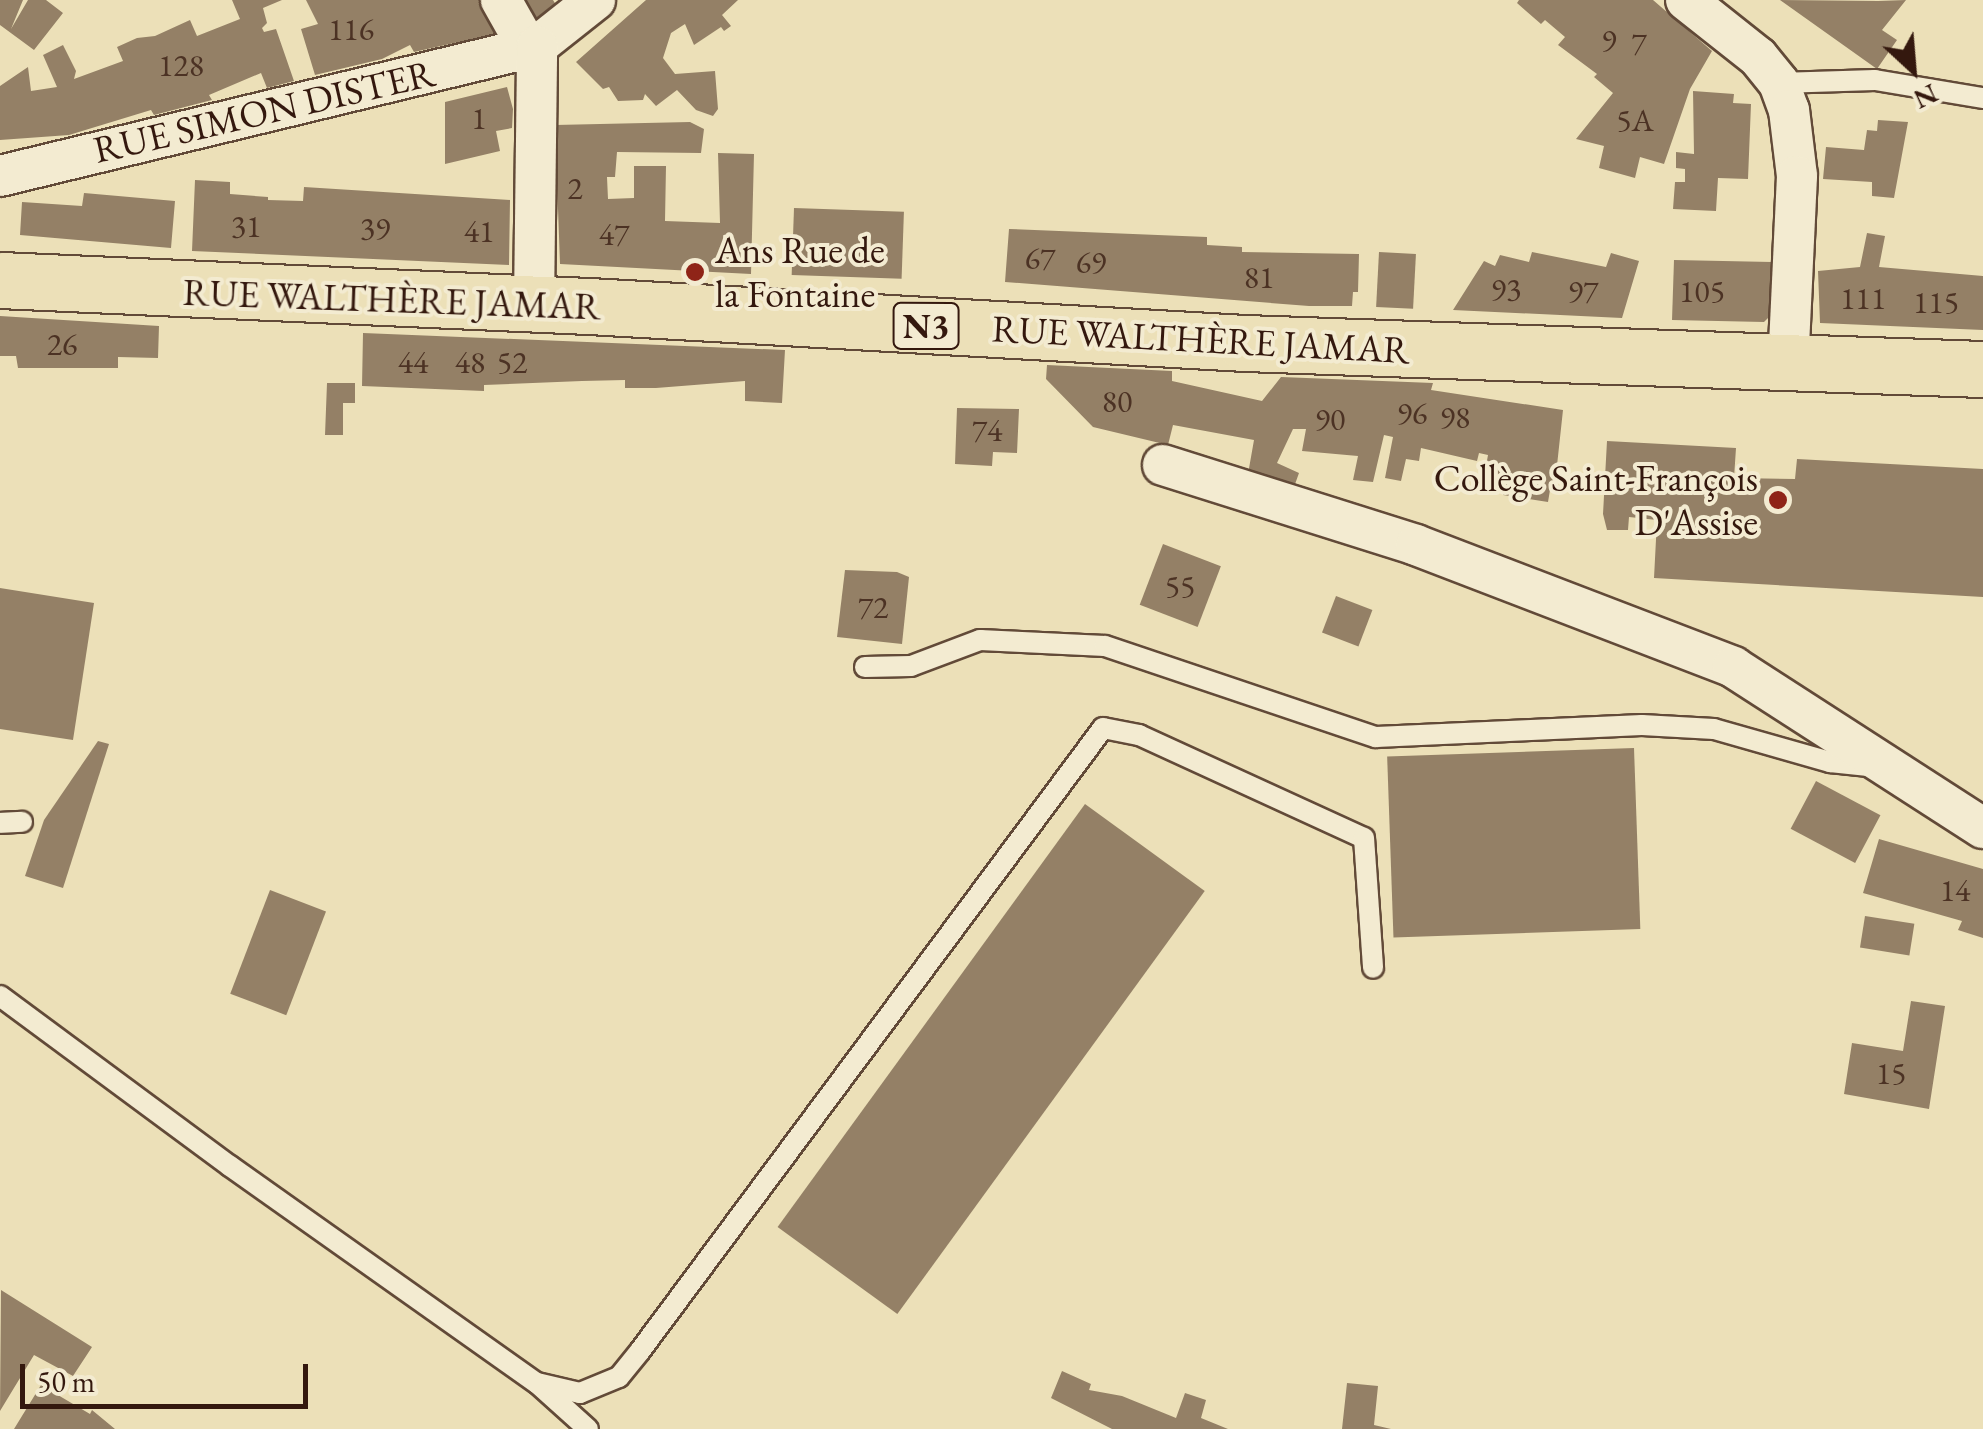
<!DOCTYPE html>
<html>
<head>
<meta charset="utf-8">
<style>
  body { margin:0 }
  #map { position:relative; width:1983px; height:1429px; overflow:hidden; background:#ece0b8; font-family:"EB Garamond",serif }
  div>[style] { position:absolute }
  .building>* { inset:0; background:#948066; transform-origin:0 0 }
  .roads { filter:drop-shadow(2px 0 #624a38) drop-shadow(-2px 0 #624a38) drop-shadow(0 2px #624a38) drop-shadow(0 -2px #624a38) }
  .lane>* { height:20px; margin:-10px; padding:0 10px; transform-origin:10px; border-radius:10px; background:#f3ebd1 }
  .street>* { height:40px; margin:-20px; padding:0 20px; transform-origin:20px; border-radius:20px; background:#f3ebd1 }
  .primary>* { height:55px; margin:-27.5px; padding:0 27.5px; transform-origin:27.5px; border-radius:27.5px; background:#ece0b8 }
  .dots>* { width:28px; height:28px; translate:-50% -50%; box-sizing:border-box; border:5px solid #f3ebd1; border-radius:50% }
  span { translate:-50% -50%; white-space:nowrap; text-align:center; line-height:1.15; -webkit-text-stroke:8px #f3ebd1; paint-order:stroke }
  .number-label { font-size:32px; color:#4c3224 }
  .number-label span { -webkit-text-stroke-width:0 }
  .shield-label span { padding:2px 8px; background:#f3ebd1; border:2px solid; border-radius:8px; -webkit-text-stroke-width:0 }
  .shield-label { font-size:35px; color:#34180e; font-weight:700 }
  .street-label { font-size:38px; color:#34180e }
  .poi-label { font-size:38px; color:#34180e }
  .left { translate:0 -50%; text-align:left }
  .right { translate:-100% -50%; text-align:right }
  .north { position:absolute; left:1863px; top:20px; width:100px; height:100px; -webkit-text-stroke:8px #f3ebd1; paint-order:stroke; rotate:154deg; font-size:28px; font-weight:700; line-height:40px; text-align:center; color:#34180e }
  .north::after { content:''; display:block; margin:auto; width:35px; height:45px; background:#34180e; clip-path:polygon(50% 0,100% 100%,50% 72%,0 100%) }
  .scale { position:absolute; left:20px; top:1364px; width:288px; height:45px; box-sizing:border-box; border:5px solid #34180e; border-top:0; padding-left:12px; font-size:30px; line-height:35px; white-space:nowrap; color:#34180e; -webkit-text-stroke:8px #f3ebd1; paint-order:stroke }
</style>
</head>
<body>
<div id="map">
  <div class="building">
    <div style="clip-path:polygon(0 0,23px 0,11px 29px,28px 0,46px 0,63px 13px,34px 50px,0 25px)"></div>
    <div style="clip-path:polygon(232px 0,282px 0,263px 8px,267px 23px,262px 28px,264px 32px,276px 29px,294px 81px,267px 88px,261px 73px,209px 95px,212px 100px,154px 115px,151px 110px,69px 135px,0 140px,0 86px,28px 67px,31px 91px,57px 87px,43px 55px,63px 45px,76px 71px,74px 79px,123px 61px,117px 47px,137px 38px,155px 36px,190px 20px,197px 36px,240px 19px)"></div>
    <div style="clip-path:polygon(306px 0,492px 0,506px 31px,462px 48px,459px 42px,414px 52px,410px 45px,382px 59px,315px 75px,301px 29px,318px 24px)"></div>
    <div style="clip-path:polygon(511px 0,553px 0,556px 5px,527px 24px)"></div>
    <div style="clip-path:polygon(646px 0,738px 0,722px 15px,731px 26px,724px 31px,721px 27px,694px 45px,685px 24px,671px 33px,663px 58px,675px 74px,715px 71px,718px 109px,713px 116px,696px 110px,677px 90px,656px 106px,645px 94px,643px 100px,618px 101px,609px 87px,603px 89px,576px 62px)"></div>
    <div style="clip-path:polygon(1519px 0,1653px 0,1712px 51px,1690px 89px,1664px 164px,1640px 157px,1635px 178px,1599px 168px,1604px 146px,1576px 139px,1613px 93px,1594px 77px,1597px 74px,1558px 45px,1565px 37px,1545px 20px,1541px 24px,1517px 3px)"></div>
    <div style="clip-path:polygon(1780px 0,1878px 1px,1906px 0,1882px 30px,1897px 40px,1877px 69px)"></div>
    <div style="clip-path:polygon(507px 87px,513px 109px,512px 128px,496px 131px,500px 151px,445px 164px,445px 102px)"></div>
    <div style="clip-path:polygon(1693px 91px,1734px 94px,1733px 103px,1751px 104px,1748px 179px,1718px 178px,1716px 211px,1673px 209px,1675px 182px,1685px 182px,1685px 169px,1676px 168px,1676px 152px,1694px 154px)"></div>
    <div style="clip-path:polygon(1878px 120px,1908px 122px,1894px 198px,1872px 196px,1872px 182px,1823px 179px,1826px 147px,1864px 150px,1867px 130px,1877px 131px)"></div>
    <div style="clip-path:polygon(690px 122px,704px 129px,701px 153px,617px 152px,615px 177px,607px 177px,608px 199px,634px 198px,634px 166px,666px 166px,665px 221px,720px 223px,718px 153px,754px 154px,751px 274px,560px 264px,555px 125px)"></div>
    <div style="clip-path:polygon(195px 180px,230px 182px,230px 194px,268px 197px,268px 200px,303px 201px,304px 187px,510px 200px,509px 265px,192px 251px)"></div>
    <div style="clip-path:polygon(84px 193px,175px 201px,171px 248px,20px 235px,22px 202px,82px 206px)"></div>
    <div style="left:794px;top:208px;width:110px;height:67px;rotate:2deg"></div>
    <div style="clip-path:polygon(1009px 229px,1207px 237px,1207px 245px,1242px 247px,1242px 252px,1359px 254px,1358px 292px,1353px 292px,1352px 306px,1309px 306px,1005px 282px)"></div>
    <div style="clip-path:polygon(1867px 233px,1885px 236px,1879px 267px,1983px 276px,1983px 330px,1820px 323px,1818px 271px,1860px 267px)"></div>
    <div style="left:1379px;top:252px;width:37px;height:55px;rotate:3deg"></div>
    <div style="clip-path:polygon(1532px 252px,1606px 267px,1611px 253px,1639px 261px,1622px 318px,1453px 310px,1484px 261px,1495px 266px,1500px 255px,1529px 262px)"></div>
    <div style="clip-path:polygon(1674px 260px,1772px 262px,1771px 315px,1764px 322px,1672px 320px)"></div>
    <div style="clip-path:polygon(0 316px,159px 326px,158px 358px,118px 357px,118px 368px,18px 368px,16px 356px,0 356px)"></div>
    <div style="clip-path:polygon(363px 333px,785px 350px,782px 403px,745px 401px,745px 381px,656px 388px,625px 388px,625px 380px,582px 381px,484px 385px,484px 391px,362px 386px)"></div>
    <div style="clip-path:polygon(1047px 365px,1172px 371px,1172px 381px,1262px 401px,1281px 377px,1433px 383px,1431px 390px,1563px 410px,1555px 484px,1551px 484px,1548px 502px,1503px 495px,1506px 481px,1484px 477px,1488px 455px,1479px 453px,1477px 461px,1421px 448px,1419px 461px,1406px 459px,1401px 481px,1385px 478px,1393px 437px,1384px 435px,1373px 482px,1353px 480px,1358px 456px,1302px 451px,1306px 429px,1293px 429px,1277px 463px,1299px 473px,1294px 487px,1248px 474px,1254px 440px,1173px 425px,1168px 445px,1093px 427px,1046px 379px)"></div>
    <div style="clip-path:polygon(327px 383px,355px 383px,355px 403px,343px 403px,343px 435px,325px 435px)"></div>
    <div style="clip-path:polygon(957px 408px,1019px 409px,1017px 453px,993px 452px,992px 466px,955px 464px)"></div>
    <div style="clip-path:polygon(1607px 441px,1736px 448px,1734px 478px,1795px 479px,1797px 459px,1983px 469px,1983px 597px,1654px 578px,1657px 520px,1629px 517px,1628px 530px,1607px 530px,1603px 514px)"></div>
    <div style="left:1163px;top:544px;width:62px;height:65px;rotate:21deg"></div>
    <div style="clip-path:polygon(845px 570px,897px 572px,909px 577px,902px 644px,837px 637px)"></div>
    <div style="clip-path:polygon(0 588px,94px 603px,73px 740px,0 729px)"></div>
    <div style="left:1336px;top:596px;width:39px;height:39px;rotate:21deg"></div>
    <div style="clip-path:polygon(98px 741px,109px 744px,63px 888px,25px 876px,44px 820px)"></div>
    <div style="left:1634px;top:748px;width:181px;height:247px;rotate:88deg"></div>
    <div style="left:1816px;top:781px;width:73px;height:54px;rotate:28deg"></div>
    <div style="left:1085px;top:804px;width:148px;height:523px;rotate:36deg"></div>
    <div style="clip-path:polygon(1879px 839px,1983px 869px,1983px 938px,1958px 930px,1962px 921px,1863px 893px)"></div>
    <div style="left:270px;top:890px;width:60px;height:111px;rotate:21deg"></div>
    <div style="left:1865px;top:916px;width:50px;height:32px;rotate:9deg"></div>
    <div style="clip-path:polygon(1911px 1001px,1945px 1006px,1929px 1109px,1844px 1094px,1852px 1043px,1903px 1051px)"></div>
    <div style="clip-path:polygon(1px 1290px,92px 1347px,73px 1376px,34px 1355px,0 1411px)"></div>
    <div style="clip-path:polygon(1062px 1371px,1091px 1384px,1089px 1390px,1122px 1396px,1176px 1418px,1185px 1393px,1206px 1400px,1201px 1418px,1228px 1429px,1112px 1429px,1051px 1398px)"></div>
    <div style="clip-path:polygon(1347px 1383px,1378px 1386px,1374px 1425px,1391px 1429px,1342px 1429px)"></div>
    <div style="clip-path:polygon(41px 1385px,90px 1414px,92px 1410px,115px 1429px,14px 1429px)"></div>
  </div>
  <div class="roads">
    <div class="lane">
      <div style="left:1779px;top:83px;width:96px;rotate:-1.8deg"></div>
      <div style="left:1875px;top:80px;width:109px;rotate:9.5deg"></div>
      <div style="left:865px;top:667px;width:46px;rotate:-1.2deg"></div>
      <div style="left:911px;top:666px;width:74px;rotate:-20.6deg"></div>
      <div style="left:980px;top:640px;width:125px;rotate:2.7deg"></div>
      <div style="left:1105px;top:646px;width:286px;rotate:18.6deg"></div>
      <div style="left:1376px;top:737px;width:266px;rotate:-2.6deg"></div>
      <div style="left:1642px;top:725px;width:72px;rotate:3.2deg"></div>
      <div style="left:1714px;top:729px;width:121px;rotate:15.9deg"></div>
      <div style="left:1830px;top:762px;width:48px;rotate:5.9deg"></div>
      <div style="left:0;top:823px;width:22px;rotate:-3deg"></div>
      <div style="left:0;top:996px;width:286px;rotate:36.5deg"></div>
      <div style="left:230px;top:1166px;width:376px;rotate:35.3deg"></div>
      <div style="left:537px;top:1383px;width:44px;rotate:13.1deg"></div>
      <div style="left:580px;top:1393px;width:42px;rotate:-22.3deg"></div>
      <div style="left:619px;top:1377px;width:33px;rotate:-51deg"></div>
      <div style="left:640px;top:1351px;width:776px;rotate:-53.38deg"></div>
      <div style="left:1103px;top:728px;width:37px;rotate:11deg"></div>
      <div style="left:1139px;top:735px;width:247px;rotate:24.6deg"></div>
      <div style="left:1364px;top:838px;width:130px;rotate:86deg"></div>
      <div style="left:538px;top:1384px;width:67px;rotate:42deg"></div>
    </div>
    <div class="street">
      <div style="left:501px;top:0;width:55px;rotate:60.6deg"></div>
      <div style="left:1686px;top:0;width:92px;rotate:38.4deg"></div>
      <div style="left:1758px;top:57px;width:33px;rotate:51deg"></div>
      <div style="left:1779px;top:83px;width:29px;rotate:70deg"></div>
      <div style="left:1789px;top:110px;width:66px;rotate:83.1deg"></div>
      <div style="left:1797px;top:176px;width:188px;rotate:92.7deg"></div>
      <div style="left:0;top:176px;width:553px;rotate:-13.61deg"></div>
      <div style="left:537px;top:46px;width:74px;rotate:-38.4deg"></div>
      <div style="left:534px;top:304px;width:258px;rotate:-89.3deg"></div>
      <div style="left:1163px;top:465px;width:265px;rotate:17.5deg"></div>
      <div style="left:1416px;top:545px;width:340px;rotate:21deg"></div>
      <div style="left:1733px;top:667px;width:297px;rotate:32.8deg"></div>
    </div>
    <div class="primary">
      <div style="left:0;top:280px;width:590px;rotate:2.53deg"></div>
      <div style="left:589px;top:306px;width:657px;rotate:3.23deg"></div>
      <div style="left:1245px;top:343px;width:738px;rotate:2.02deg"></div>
    </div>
  </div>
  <div class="dots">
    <div style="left:695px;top:272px;background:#8f2418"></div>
    <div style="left:1778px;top:500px;background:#8f2418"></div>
  </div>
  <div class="number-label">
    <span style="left:351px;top:29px">116</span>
    <span style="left:1609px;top:40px">9</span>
    <span style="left:1639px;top:43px">7</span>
    <span style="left:181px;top:65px">128</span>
    <span style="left:479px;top:118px">1</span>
    <span style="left:1635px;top:120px">5A</span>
    <span style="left:575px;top:188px">2</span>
    <span style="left:246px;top:226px">31</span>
    <span style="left:375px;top:228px">39</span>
    <span style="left:479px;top:231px">41</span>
    <span style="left:614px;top:234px">47</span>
    <span style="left:1040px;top:258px">67</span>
    <span style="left:1091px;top:262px">69</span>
    <span style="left:1259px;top:277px">81</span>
    <span style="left:1506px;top:289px">93</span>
    <span style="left:1583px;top:291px">97</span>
    <span style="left:1702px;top:291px">105</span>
    <span style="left:1863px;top:298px">111</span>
    <span style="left:1936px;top:302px">115</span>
    <span style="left:62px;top:344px">26</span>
    <span style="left:413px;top:362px">44</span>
    <span style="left:470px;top:362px">48</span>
    <span style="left:512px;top:362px">52</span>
    <span style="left:1117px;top:401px">80</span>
    <span style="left:1412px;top:413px">96</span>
    <span style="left:1455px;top:417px">98</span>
    <span style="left:1330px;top:419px">90</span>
    <span style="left:987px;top:430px">74</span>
    <span style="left:1180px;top:586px">55</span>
    <span style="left:873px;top:607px">72</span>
    <span style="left:1955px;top:890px">14</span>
    <span style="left:1891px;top:1073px">15</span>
  </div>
  <div class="shield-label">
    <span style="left:926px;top:326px">N3</span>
  </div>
  <div class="street-label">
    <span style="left:264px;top:111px;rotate:-13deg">RUE SIMON DISTER</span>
    <span style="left:392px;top:299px;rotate:2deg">RUE WALTHÈRE JAMAR</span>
    <span style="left:1201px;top:339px;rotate:3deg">RUE WALTHÈRE JAMAR</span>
  </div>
  <div class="poi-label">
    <span class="left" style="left:715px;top:272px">Ans Rue de<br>la Fontaine</span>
    <span class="right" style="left:1758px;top:500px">Collège Saint-François<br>D'Assise</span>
  </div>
  <div class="north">N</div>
  <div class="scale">50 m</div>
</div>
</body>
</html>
